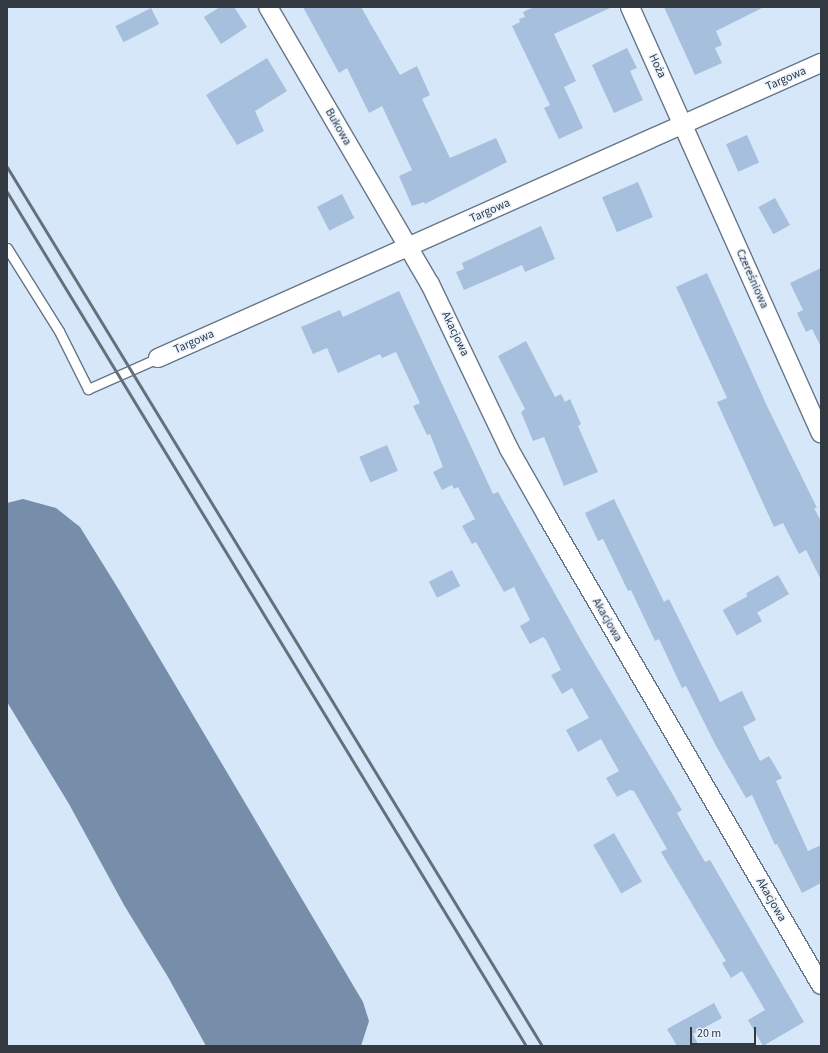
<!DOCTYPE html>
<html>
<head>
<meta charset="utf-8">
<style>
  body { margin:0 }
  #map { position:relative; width:828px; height:1053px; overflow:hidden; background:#d6e7fa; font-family:"Source Sans 3",sans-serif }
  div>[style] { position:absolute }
  .water>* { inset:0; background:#768ea9 }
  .building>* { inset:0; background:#a6bfdc; transform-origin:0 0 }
  .roads { filter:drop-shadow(1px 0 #677687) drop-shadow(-1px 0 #677687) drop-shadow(0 1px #677687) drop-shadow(0 -1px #677687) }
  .service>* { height:9px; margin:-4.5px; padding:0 4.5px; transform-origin:4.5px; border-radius:4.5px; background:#fff }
  .minor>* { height:18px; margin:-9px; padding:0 9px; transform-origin:9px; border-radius:9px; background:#fff }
  .rail>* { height:3px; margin:-1.5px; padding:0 1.5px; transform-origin:1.5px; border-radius:1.5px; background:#66707b }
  span { translate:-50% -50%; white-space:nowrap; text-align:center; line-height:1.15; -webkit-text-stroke:3px #e9f3ff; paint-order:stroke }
  .street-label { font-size:12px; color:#323940 }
  .frame { position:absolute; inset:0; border:8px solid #323940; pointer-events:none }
  .scale { position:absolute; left:690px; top:1027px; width:66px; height:18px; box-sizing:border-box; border:2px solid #323940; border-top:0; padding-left:5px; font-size:12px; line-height:14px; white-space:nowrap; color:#323940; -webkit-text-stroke:3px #e9f3ff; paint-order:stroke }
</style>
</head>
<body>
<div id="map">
  <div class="water">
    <div style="clip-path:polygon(23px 499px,56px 508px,80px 527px,119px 590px,363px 1002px,369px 1021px,361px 1046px,206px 1046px,168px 977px,124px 905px,69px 804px,7px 702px,7px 503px)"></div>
  </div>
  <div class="building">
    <div style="clip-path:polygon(220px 7px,234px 7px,247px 27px,221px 44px,204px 17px)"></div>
    <div style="clip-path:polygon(303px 7px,361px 7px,400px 75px,417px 66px,430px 95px,422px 99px,450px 158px,496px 138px,507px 162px,425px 204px,424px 202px,412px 206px,399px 176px,412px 170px,382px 106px,369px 113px,347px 68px,339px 73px)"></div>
    <div style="clip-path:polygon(534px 7px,612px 7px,554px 34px,576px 81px,564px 87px,583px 128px,559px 139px,544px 108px,550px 105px,512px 26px,520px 22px,519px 19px,525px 17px,523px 12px)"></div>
    <div style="clip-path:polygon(664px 7px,764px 7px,716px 31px,722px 45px,715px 48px,722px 63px,695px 75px)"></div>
    <div style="left:151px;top:8px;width:18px;height:40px;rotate:63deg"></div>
    <div style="clip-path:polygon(627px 48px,637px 68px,630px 71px,643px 100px,614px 113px,592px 65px)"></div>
    <div style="clip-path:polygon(267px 58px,287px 91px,255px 111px,264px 131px,237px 145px,206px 95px)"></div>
    <div style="left:747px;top:135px;width:30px;height:23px;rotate:66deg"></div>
    <div style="left:638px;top:182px;width:38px;height:39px;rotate:67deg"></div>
    <div style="left:342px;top:194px;width:27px;height:28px;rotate:63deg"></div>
    <div style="left:775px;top:198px;width:31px;height:19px;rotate:61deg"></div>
    <div style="clip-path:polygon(541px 226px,555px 259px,525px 272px,522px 265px,464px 290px,456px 272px,464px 269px,462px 263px)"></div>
    <div style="clip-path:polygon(821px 268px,821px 347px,812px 329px,806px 332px,797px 313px,803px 310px,790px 283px)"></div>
    <div style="clip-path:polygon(707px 273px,767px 406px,817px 508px,814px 508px,821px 521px,821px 580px,806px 550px,799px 554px,783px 523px,774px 527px,717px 402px,727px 398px,676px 287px)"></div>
    <div style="clip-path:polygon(399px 291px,493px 494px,498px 492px,583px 644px,682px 810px,677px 813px,683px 824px,705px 862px,710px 860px,804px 1022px,763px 1046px,748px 1020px,765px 1010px,742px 971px,731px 978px,722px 963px,726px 961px,661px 852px,667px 849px,634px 791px,630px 790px,617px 797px,606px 778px,619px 771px,601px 739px,578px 752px,566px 730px,589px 718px,572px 688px,562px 694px,551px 675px,561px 670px,546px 640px,543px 637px,530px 644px,520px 626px,530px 620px,514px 587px,504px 592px,476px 542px,472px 544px,462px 526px,475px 519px,458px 487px,454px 489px,452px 485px,442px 490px,433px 472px,443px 467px,430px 434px,427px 435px,413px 406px,420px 403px,396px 352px,382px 358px,380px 354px,338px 373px,327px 348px,313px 354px,301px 327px,340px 310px,343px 317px)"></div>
    <div style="clip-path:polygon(526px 341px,555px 397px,561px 394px,565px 402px,570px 399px,581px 424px,578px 426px,598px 472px,564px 486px,544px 437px,533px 441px,521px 412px,525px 409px,498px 356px)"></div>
    <div style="left:387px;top:445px;width:28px;height:30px;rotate:67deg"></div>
    <div style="clip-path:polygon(614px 499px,664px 602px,669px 599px,720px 702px,742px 691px,756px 720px,743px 727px,760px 761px,769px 756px,782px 778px,776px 781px,808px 851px,821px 845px,821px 883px,802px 893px,777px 844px,775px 845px,752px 795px,746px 798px,716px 746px,686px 686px,682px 688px,659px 639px,655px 641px,631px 590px,628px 591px,603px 539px,598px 541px,585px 513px)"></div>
    <div style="left:452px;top:570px;width:18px;height:26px;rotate:63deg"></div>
    <div style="left:778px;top:575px;width:22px;height:37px;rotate:60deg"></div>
    <div style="left:748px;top:596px;width:29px;height:29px;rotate:61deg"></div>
    <div style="left:614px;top:833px;width:56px;height:24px;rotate:60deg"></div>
    <div style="clip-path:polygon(714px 1003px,722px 1018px,693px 1034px,699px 1046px,677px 1046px,667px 1029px)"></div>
  </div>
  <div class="roads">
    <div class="service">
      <div style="left:7px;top:248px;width:98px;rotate:57.9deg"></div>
      <div style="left:59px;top:331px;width:65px;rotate:63.4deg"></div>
      <div style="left:88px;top:389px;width:77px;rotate:-23.9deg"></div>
    </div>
    <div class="minor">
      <div style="left:268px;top:7px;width:321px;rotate:59.7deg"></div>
      <div style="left:430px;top:284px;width:183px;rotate:64.4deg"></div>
      <div style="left:509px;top:449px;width:77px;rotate:60.4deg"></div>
      <div style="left:547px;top:516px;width:543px;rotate:59.71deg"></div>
      <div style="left:630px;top:7px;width:467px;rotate:65.9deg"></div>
      <div style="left:158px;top:358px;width:726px;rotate:-23.99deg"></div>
    </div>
  </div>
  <div class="rail">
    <div style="left:7px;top:167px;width:1029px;rotate:58.67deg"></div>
    <div style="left:7px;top:192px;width:999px;rotate:58.71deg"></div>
  </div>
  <div class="street-label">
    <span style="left:657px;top:66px;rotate:65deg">Hoża</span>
    <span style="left:786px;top:79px;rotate:-24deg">Targowa</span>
    <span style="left:338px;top:127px;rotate:60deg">Bukowa</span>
    <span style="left:490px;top:211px;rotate:-24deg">Targowa</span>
    <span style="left:752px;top:279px;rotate:66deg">Czereśniowa</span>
    <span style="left:455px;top:334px;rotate:64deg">Akacjowa</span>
    <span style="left:194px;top:342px;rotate:-24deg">Targowa</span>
    <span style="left:607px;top:620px;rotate:60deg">Akacjowa</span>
    <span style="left:771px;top:900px;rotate:60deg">Akacjowa</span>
  </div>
  <div class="frame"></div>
  <div class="scale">20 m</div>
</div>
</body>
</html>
